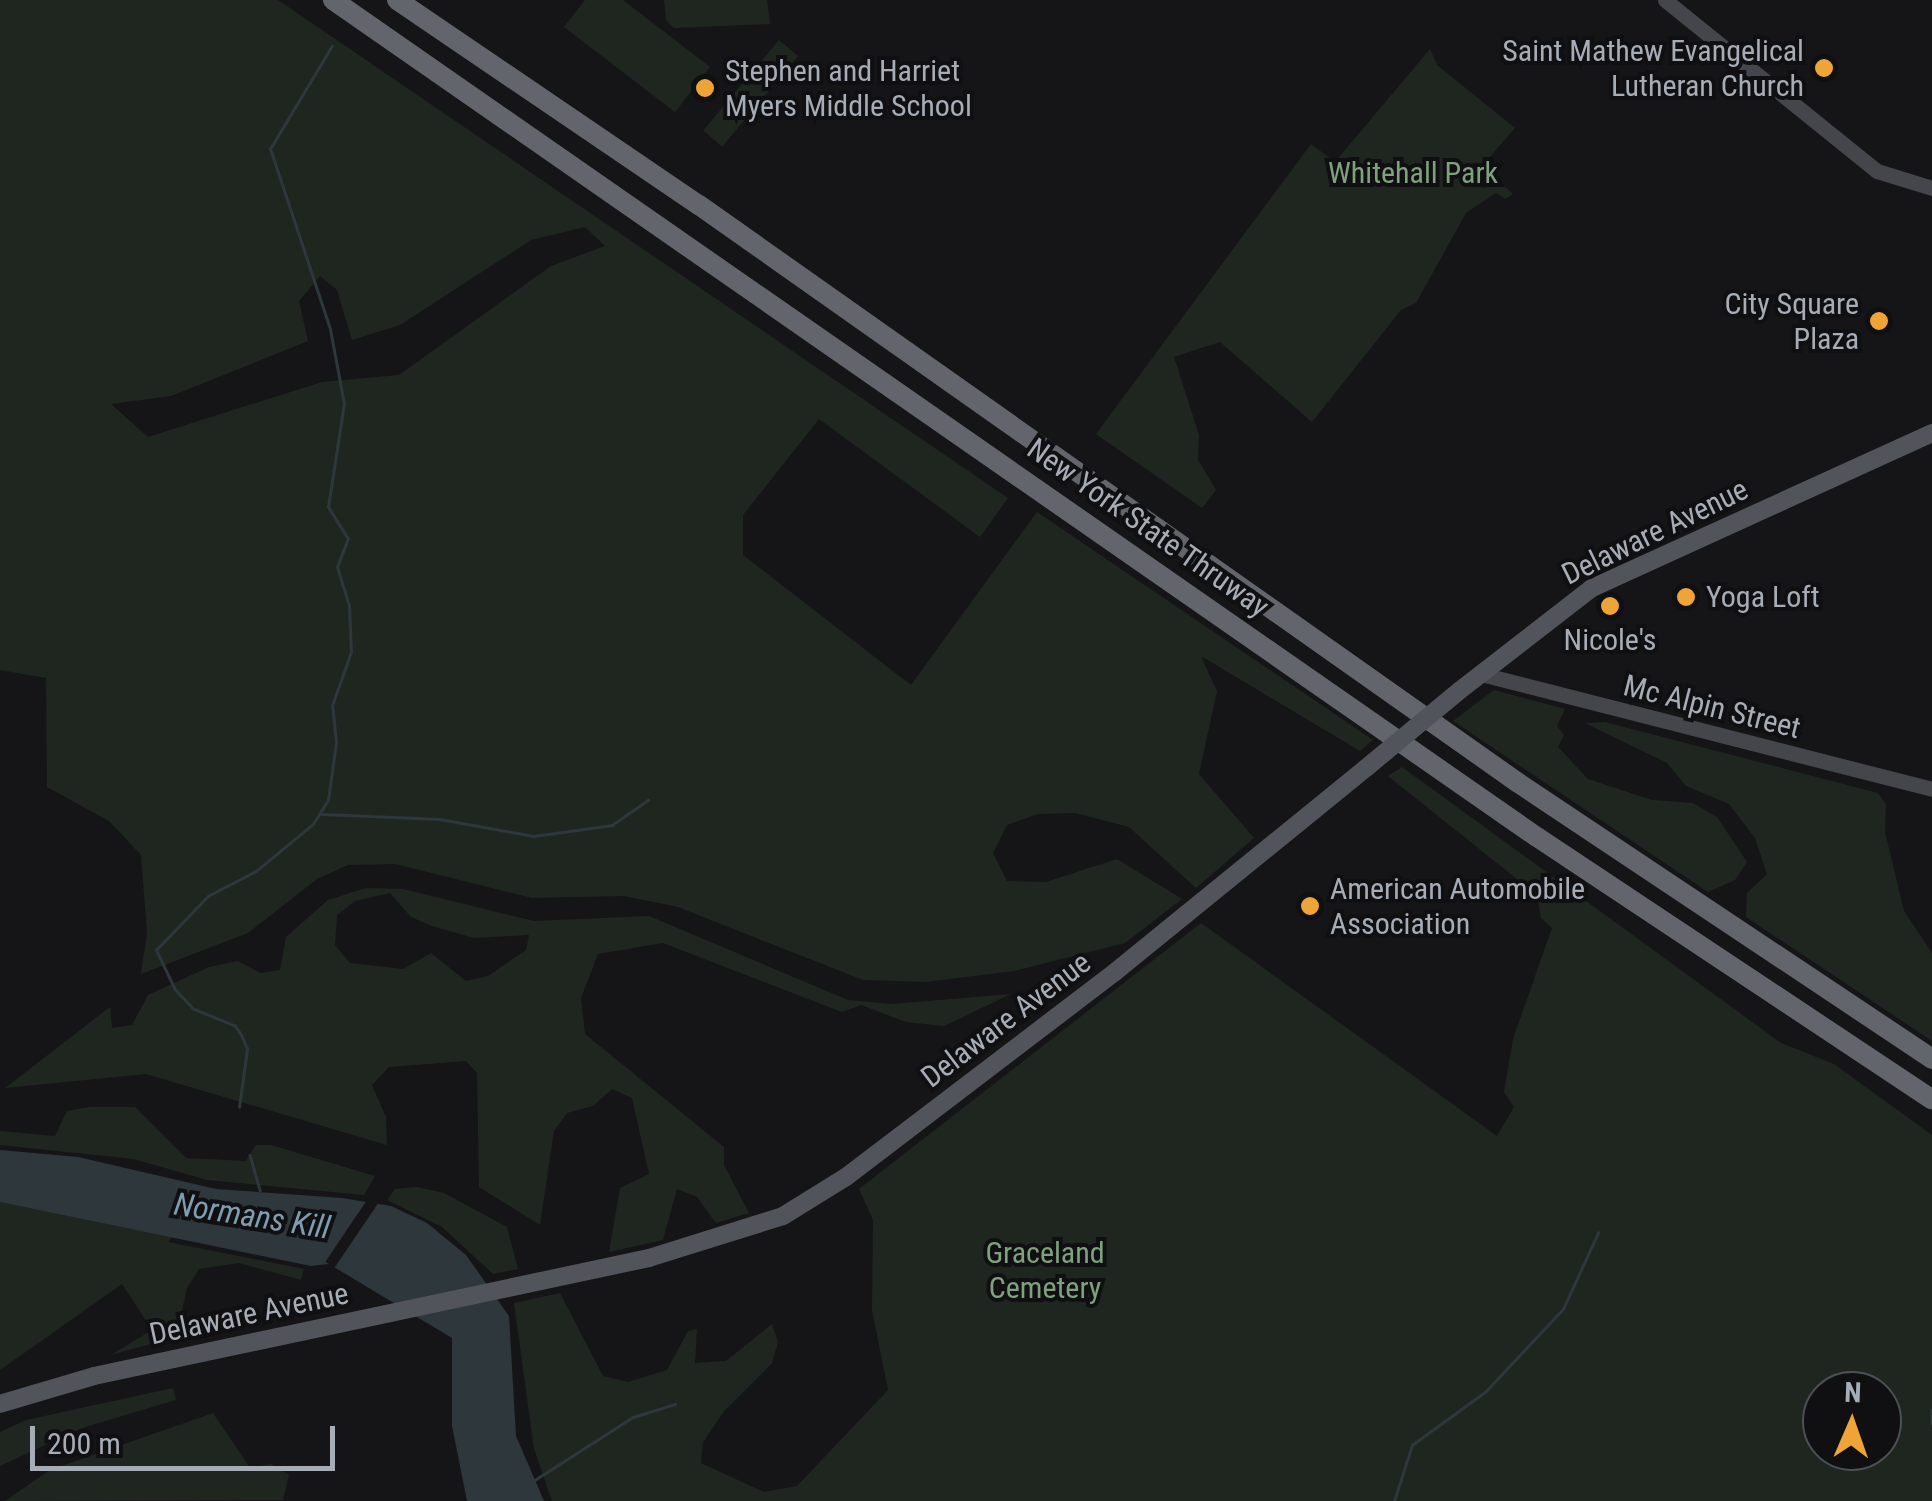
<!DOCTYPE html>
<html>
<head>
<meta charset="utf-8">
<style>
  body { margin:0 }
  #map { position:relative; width:1932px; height:1501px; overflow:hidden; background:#151517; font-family:"Roboto Condensed",sans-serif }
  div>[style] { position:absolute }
  .green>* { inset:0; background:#1f2620; transform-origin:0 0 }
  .water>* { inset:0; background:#2d373c }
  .pier>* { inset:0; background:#151517; transform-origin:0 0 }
  .stream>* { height:2.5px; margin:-1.25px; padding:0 1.25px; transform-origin:1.25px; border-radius:1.25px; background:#2d373c }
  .secondary>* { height:15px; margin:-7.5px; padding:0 7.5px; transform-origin:7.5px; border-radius:7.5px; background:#44464c }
  .primary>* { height:18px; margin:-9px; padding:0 9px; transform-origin:9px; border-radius:9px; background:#52545b }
  .highway>* { height:20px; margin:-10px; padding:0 10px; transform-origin:10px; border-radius:10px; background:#62666c }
  .primary-bridge>* { height:18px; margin:-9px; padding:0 9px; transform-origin:9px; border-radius:9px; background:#52545b }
  .dots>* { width:28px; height:28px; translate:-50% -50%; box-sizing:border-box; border:5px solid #101012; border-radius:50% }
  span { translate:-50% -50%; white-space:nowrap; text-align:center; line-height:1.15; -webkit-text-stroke:8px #101012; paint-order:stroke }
  .poi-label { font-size:30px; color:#a7adb7 }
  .right { translate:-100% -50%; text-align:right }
  .left { translate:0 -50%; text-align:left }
  .park-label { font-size:30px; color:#7fa17e }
  .street-label { font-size:30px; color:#a7adb7 }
  .water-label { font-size:32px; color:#7f9db1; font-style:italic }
  .north { position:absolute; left:1802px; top:1371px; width:100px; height:100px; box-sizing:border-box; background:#101012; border:2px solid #4c4f54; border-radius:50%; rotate:2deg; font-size:28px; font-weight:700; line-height:40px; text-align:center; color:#a7adb7 }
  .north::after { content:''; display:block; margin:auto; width:35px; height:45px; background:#eea436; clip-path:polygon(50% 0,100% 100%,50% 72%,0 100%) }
  .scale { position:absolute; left:30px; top:1426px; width:305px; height:45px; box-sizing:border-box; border:5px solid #a7adb7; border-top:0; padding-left:12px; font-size:30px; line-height:35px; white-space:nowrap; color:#a7adb7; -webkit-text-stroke:8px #101012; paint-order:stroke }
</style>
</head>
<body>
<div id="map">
  <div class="green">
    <div style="clip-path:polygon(evenodd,0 0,278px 0,1008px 498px,980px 537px,819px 419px,743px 515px,743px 555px,911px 685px,1037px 512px,1373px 740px,1360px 751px,1201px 656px,1217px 691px,1199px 774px,1254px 838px,1196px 888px,1129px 827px,1075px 813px,1038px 814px,1007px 825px,993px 853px,1007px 881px,1046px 882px,1117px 859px,1182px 899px,1125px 943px,1014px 971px,926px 982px,863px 980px,678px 907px,624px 896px,532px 898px,395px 864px,348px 865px,317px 879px,248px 933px,141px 974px,147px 933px,141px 855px,109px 821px,47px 787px,46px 678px,0 670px,0 0,585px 227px,605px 246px,551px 266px,399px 375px,322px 382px,148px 437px,111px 404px,171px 396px,308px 341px,299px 301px,320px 276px,337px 290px,352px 340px,400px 325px,531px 240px,585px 227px)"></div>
    <div style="clip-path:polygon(585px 0,623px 0,710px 67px,675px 112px,564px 27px)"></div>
    <div style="clip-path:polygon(664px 0,767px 0,770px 24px,674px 28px,666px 20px)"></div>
    <div style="left:779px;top:40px;width:25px;height:118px;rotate:40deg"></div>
    <div style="clip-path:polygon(1430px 49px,1437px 65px,1515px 128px,1482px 166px,1513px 194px,1505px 199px,1496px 193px,1466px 213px,1416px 303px,1401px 310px,1312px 422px,1220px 342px,1174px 357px,1199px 435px,1198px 460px,1216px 490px,1202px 508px,1096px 434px,1311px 144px,1335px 162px)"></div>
    <div style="clip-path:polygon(1494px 690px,1565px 709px,1557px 726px,1564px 735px,1558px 747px,1588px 779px,1652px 800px,1693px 803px,1717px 817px,1747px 862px,1735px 880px,1708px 892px,1453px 721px)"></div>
    <div style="clip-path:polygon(1605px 722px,1878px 793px,1886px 804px,1885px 832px,1904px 911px,1932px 953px,1932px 1041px,1746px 917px,1747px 893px,1767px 874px,1755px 838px,1729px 804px,1686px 786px,1667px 763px,1585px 723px)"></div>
    <div style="clip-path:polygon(evenodd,1402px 767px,1781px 1043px,1834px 1064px,1932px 1135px,1932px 1501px,552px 1501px,534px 1449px,514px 1303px,560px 1293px,603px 1376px,628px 1382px,667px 1370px,688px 1331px,697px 1329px,695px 1363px,726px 1361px,772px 1324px,778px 1342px,772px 1363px,725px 1410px,703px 1442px,701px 1463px,764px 1492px,797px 1486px,888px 1390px,872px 1310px,873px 1220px,859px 1189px,1201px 923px,1497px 1136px,1514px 1107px,1504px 1092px,1513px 1039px,1552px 928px,1541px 918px,1537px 895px,1388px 776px,1402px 767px,1882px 1391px,1882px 1451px,1822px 1451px,1822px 1391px,1882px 1391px)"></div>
    <div style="clip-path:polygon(evenodd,366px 888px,403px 889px,534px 921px,649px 916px,848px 1000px,892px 1004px,1011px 994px,944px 1026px,906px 1022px,861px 1005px,842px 1012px,663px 943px,598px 954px,581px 998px,585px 1034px,724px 1147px,724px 1165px,749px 1213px,716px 1223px,697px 1197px,677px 1189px,663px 1240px,609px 1252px,620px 1188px,649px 1174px,632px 1098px,612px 1089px,593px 1106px,567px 1113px,554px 1131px,540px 1225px,479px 1187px,477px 1073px,466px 1061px,389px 1067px,372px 1085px,386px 1117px,387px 1145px,146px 1074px,5px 1088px,110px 1007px,112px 1028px,132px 1025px,148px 995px,209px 967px,238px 961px,260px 973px,280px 970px,286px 937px,328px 900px,366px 888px,390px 893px,411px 917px,432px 926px,474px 938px,529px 935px,526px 950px,488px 976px,466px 981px,431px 953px,403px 969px,350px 963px,335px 945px,337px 915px,355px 901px,390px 893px)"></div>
    <div style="clip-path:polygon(89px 1107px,135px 1107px,186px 1158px,246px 1161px,256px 1145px,271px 1145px,375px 1176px,364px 1195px,207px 1180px,134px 1159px,0 1145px,0 1131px,55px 1136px,67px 1111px)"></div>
    <div style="clip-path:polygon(417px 1187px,444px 1193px,507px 1227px,518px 1269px,493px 1274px,442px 1227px,387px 1200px,395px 1189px)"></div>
    <div style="clip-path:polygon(0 1202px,172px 1237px,168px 1242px,304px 1269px,301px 1280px,239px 1263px,199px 1269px,187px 1288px,176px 1337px,111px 1355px,152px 1330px,122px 1284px,0 1370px)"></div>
    <div style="clip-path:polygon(173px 1388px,176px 1400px,82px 1428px,0 1466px,0 1432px,26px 1420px)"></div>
    <div style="clip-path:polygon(213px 1413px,250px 1468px,271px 1464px,289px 1475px,283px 1500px,5px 1501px,50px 1470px)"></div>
  </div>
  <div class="water">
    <div style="clip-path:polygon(0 1150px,78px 1157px,216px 1189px,342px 1198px,391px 1206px,427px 1223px,466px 1255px,509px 1316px,516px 1436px,544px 1501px,467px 1501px,452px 1426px,452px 1338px,329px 1264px,311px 1266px,0 1202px)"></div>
  </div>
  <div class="pier">
    <div style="left:369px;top:1197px;width:11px;height:78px;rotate:34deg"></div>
  </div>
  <div class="stream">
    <div style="left:322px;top:814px;width:118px;rotate:2.4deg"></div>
    <div style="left:440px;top:819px;width:96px;rotate:10.3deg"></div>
    <div style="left:534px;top:836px;width:79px;rotate:-8deg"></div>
    <div style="left:612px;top:825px;width:44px;rotate:-34.8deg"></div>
    <div style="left:239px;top:1107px;width:59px;rotate:-82.1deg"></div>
    <div style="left:247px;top:1049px;width:15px;rotate:-113deg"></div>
    <div style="left:241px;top:1035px;width:11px;rotate:-124deg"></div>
    <div style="left:235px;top:1026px;width:45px;rotate:-158deg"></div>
    <div style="left:193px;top:1009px;width:26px;rotate:-133deg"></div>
    <div style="left:175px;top:990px;width:44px;rotate:-115.4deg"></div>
    <div style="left:156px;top:950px;width:75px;rotate:-46.1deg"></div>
    <div style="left:208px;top:896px;width:54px;rotate:-27.5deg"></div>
    <div style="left:256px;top:871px;width:74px;rotate:-39.5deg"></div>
    <div style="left:313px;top:824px;width:28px;rotate:-58deg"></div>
    <div style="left:328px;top:800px;width:59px;rotate:-82.1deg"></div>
    <div style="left:336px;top:742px;width:36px;rotate:-96deg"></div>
    <div style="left:332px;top:706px;width:57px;rotate:-70.6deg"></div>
    <div style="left:351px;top:652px;width:46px;rotate:-92.5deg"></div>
    <div style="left:349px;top:606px;width:41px;rotate:-107.1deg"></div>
    <div style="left:337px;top:567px;width:30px;rotate:-69deg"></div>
    <div style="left:348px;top:539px;width:38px;rotate:-122deg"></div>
    <div style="left:328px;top:507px;width:104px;rotate:-81.2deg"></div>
    <div style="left:344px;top:404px;width:76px;rotate:-100.6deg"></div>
    <div style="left:330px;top:329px;width:190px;rotate:-108.4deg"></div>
    <div style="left:270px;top:149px;width:120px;rotate:-59deg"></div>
    <div style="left:250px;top:1155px;width:37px;rotate:74deg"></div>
    <div style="left:1932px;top:1410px;width:13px;rotate:90deg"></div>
    <div style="left:533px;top:1481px;width:119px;rotate:-32.6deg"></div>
    <div style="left:633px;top:1417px;width:44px;rotate:-17.2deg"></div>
    <div style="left:1394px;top:1501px;width:59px;rotate:-72.2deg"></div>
    <div style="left:1412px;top:1445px;width:90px;rotate:-36deg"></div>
    <div style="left:1485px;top:1392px;width:114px;rotate:-46.8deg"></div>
    <div style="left:1563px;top:1309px;width:84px;rotate:-65.3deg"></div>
  </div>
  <div class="secondary">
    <div style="left:1665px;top:0;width:272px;rotate:38.9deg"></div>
    <div style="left:1877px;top:171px;width:58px;rotate:17.2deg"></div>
    <div style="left:1481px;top:674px;width:465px;rotate:14.3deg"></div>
  </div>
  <div class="primary">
    <div style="left:1459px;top:691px;width:168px;rotate:-37.8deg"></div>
    <div style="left:1592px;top:588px;width:374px;rotate:-24.5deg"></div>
    <div style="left:0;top:1404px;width:98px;rotate:-16.6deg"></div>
    <div style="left:94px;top:1376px;width:567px;rotate:-12deg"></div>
    <div style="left:649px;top:1258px;width:140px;rotate:-17.4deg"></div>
    <div style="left:783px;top:1216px;width:74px;rotate:-31.8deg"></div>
    <div style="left:846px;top:1177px;width:338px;rotate:-37.3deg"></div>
    <div style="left:1115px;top:972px;width:323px;rotate:-39.1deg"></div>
  </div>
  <div class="highway">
    <div style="left:333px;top:0;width:1466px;rotate:34.81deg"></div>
    <div style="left:1537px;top:837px;width:474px;rotate:33.6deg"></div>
    <div style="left:397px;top:0;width:365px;rotate:34.2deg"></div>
    <div style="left:699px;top:205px;width:1001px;rotate:35.2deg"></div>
    <div style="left:1517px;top:782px;width:499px;rotate:33.7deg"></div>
  </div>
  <div class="primary-bridge">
    <div style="left:1366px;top:768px;width:121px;rotate:-39.6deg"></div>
  </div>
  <div class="dots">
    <div style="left:1824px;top:68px;background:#eea436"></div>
    <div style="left:705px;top:88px;background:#eea436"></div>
    <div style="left:1879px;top:321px;background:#eea436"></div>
    <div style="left:1686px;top:597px;background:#eea436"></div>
    <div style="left:1610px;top:606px;background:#eea436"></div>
    <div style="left:1310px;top:906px;background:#eea436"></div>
  </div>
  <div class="poi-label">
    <span class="right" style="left:1804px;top:68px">Saint Mathew Evangelical<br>Lutheran Church</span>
    <span class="left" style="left:725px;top:88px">Stephen and Harriet<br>Myers Middle School</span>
    <span class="right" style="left:1859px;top:321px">City Square<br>Plaza</span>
    <span class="left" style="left:1706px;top:597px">Yoga Loft</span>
    <span style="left:1610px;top:640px">Nicole's</span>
    <span class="left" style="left:1330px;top:906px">American Automobile<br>Association</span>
  </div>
  <div class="park-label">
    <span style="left:1413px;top:173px">Whitehall Park</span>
    <span style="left:1045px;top:1270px">Graceland<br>Cemetery</span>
  </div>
  <div class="street-label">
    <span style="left:1148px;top:528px;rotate:35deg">New York State Thruway</span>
    <span style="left:1655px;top:532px;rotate:-26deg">Delaware Avenue</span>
    <span style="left:1712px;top:707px;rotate:14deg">Mc Alpin Street</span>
    <span style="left:1006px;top:1020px;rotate:-37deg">Delaware Avenue</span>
    <span style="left:249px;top:1314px;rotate:-12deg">Delaware Avenue</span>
  </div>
  <div class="water-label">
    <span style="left:252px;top:1216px;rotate:9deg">Normans Kill</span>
  </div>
  <div class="north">N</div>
  <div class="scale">200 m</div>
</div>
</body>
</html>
